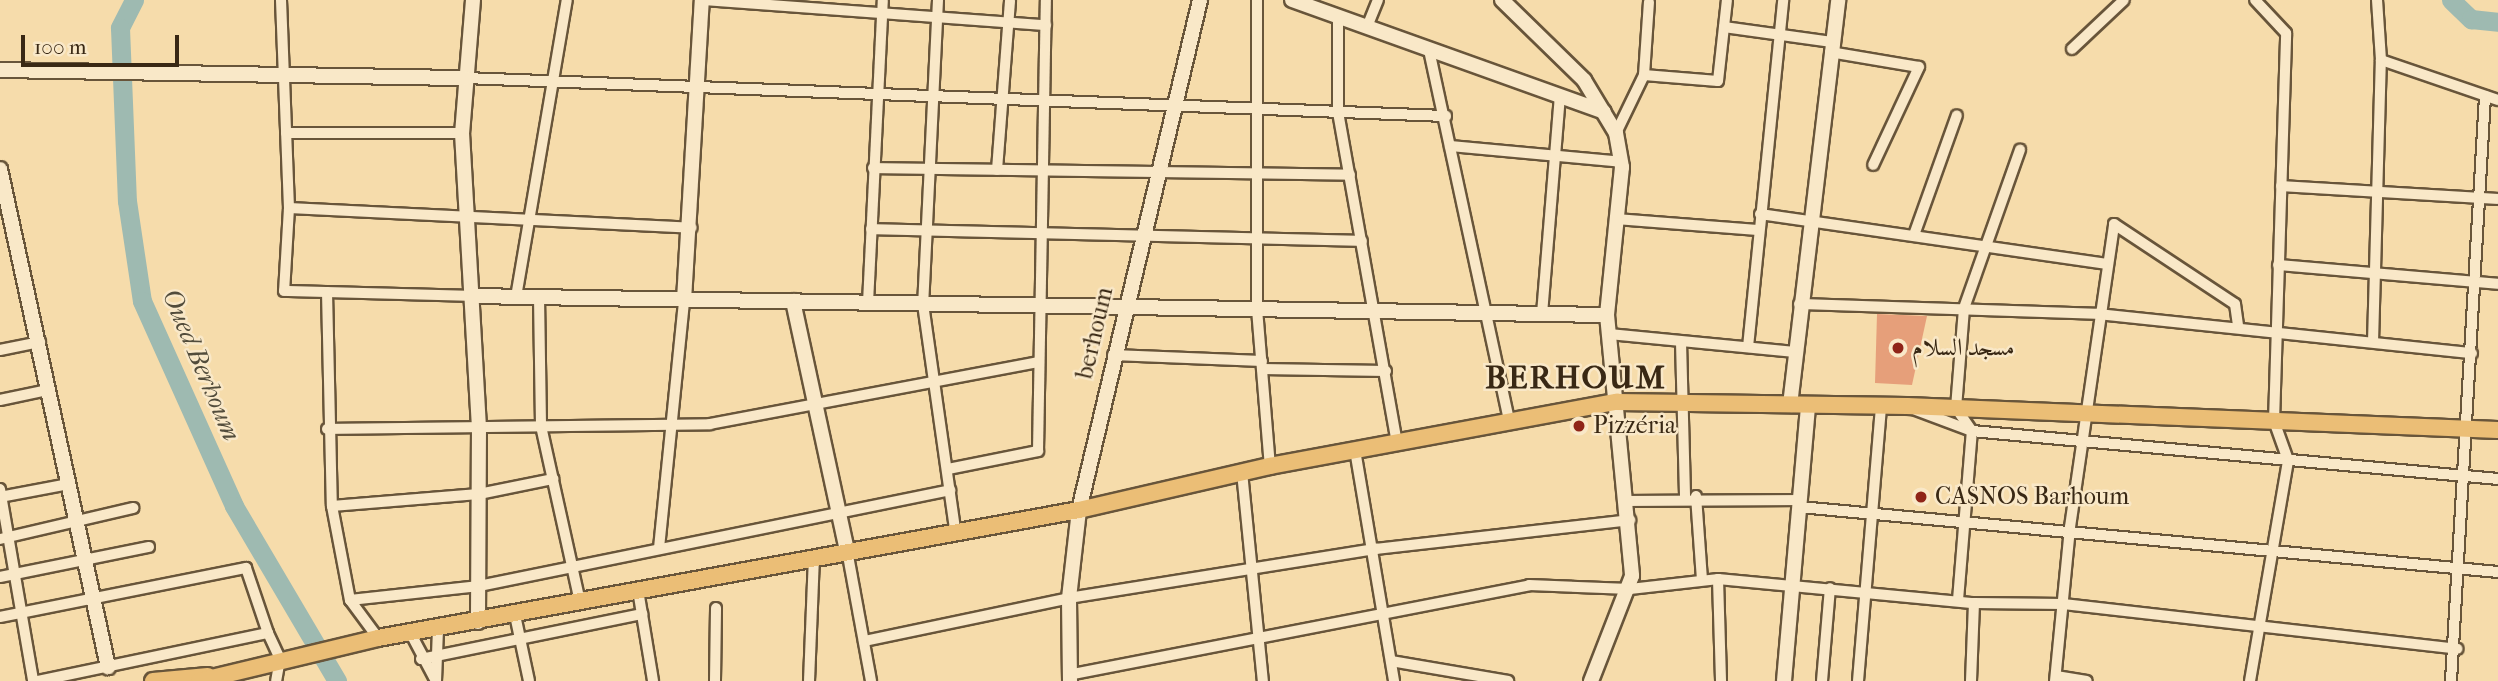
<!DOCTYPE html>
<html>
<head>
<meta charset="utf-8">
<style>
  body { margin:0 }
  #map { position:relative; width:2498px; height:681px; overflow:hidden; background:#f6dcab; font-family:"IM FELL French Canon",Amiri,serif }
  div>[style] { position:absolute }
  .river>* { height:19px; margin:-9.5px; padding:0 9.5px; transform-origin:9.5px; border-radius:9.5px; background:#9ebab1 }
  .building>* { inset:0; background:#e69f7a }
  .roads { filter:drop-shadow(2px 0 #68553a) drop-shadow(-2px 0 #68553a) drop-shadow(0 2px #68553a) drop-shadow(0 -2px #68553a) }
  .street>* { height:10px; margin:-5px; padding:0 5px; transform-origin:5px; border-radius:5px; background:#f9e8c8 }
  .secondary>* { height:14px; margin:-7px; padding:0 7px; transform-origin:7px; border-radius:7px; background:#f9e8c8 }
  .primary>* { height:16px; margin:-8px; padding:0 8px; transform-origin:8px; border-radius:8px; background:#ebbe76 }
  .dots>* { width:19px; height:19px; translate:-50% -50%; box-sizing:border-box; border:4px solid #f9e8c8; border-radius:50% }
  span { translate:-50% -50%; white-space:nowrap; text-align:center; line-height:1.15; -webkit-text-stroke:5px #f9e8c8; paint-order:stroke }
  .street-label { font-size:24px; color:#392814 }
  .poi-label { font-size:24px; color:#392814 }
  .left { translate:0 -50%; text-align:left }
  .water-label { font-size:26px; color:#524c3b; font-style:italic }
  .district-label { font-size:32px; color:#392814; font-weight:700; letter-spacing:2px }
  .scale { position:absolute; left:21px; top:35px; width:158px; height:32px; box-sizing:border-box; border:4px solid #392814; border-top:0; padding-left:9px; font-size:21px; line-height:24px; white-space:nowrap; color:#392814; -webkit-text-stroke:5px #f9e8c8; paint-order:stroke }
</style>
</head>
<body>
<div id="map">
  <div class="river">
    <div style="left:134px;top:0;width:31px;rotate:117deg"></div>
    <div style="left:120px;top:28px;width:173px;rotate:87.7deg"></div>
    <div style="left:127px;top:201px;width:101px;rotate:81.5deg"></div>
    <div style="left:142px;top:301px;width:225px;rotate:65.8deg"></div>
    <div style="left:234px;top:506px;width:203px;rotate:59.5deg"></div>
    <div style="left:2451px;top:0;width:28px;rotate:44deg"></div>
    <div style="left:2471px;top:19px;width:27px;rotate:6deg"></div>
  </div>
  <div class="building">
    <div style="clip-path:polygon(1877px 314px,1927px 316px,1912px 385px,1875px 383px)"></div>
  </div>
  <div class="roads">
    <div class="street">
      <div style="left:281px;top:0;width:208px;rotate:87.8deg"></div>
      <div style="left:289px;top:208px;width:83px;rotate:93.4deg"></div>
      <div style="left:284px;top:291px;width:187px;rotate:1.5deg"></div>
      <div style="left:702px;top:0;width:345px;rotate:4.2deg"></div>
      <div style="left:938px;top:0;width:304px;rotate:92.8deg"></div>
      <div style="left:923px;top:304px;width:226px;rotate:81.9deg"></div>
      <div style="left:1257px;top:0;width:309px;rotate:90deg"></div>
      <div style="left:1257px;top:309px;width:158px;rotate:85.3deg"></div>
      <div style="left:1338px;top:17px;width:95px;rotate:90deg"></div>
      <div style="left:1338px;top:112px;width:335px;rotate:79.9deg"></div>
      <div style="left:1367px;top:27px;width:29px;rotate:-68deg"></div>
      <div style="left:1724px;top:27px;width:109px;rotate:7.9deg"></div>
      <div style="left:2072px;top:49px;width:71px;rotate:-43.3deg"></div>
      <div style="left:1429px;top:50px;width:379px;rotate:77.8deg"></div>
      <div style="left:1830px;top:52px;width:90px;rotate:9.6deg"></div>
      <div style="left:1919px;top:67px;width:108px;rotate:115.1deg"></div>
      <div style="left:2381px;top:60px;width:124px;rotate:18.9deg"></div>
      <div style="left:1644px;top:75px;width:73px;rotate:-86.1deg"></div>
      <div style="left:465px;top:78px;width:982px;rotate:2.22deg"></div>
      <div style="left:286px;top:133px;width:176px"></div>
      <div style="left:1616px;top:133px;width:64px;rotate:-64.2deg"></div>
      <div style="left:1644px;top:75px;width:74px;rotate:4.6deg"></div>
      <div style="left:1718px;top:81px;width:81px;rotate:-83.7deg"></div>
      <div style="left:1450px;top:146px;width:172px;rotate:5.3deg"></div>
      <div style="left:873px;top:168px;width:477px;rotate:0.8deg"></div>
      <div style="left:997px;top:170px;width:170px;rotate:-85.6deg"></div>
      <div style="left:2281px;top:186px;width:217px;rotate:3.4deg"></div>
      <div style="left:289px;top:208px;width:403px;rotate:2.8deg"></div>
      <div style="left:1760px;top:214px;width:349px;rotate:8.2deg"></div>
      <div style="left:1616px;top:219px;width:142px;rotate:4.4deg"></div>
      <div style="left:871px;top:229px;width:491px;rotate:1.4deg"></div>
      <div style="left:1914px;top:235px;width:127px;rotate:-70.3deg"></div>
      <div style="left:2278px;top:265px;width:221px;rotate:4.9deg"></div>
      <div style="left:327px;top:292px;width:214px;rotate:88.7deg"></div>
      <div style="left:332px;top:506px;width:96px;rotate:79.2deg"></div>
      <div style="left:350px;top:600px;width:47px;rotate:53.6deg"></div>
      <div style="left:516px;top:297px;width:301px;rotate:-80.3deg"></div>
      <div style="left:539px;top:297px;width:129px;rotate:89.1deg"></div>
      <div style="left:541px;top:426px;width:180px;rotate:77.5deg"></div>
      <div style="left:868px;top:303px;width:303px;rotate:-87.2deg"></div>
      <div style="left:1799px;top:304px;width:299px;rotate:1.9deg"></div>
      <div style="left:2098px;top:314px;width:376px;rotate:6deg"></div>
      <div style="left:1542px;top:314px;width:219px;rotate:-85.3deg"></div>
      <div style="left:1609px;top:334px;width:187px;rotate:5.5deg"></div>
      <div style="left:1681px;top:342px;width:155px;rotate:88.5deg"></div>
      <div style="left:2373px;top:342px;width:282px;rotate:-88.4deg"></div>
      <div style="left:2381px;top:60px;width:60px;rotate:-93.8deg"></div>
      <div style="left:1748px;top:347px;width:349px;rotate:-84.2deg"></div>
      <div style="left:0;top:350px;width:41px;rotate:-11.3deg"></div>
      <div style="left:1113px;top:355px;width:149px;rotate:2.3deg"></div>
      <div style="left:1262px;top:369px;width:124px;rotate:0.9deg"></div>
      <div style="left:0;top:400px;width:48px;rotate:-12deg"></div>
      <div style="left:1916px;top:410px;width:60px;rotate:20.6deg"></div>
      <div style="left:1972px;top:431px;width:528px;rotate:5.21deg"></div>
      <div style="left:327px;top:429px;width:383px;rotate:-0.7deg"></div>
      <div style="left:710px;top:424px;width:334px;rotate:-10.7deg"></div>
      <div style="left:1355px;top:450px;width:234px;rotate:80.4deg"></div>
      <div style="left:948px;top:469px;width:92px;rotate:-11.3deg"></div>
      <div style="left:1038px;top:451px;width:451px;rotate:-89deg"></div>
      <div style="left:1242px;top:472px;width:210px;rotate:84.3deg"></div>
      <div style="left:0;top:489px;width:195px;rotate:80.2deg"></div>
      <div style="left:1696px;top:496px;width:84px;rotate:85.9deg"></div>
      <div style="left:0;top:497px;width:70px;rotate:-10.7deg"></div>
      <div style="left:1628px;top:501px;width:173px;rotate:-0.3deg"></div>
      <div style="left:332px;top:506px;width:147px;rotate:-4.7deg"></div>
      <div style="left:479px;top:494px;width:76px;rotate:-11.5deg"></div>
      <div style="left:1800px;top:507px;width:701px;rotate:5.32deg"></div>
      <div style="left:0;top:539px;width:137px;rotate:-13.1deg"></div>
      <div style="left:659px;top:548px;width:249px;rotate:-84.2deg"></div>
      <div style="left:847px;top:550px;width:133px;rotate:79.6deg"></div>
      <div style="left:0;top:577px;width:152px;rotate:-11.4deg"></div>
      <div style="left:1718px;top:579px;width:102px;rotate:88.3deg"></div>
      <div style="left:638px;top:590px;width:92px;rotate:80.6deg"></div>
      <div style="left:350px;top:600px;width:130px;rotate:-6.2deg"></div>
      <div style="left:479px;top:586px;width:481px;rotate:-11.5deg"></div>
      <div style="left:1958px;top:600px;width:170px;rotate:-85.3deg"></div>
      <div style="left:1972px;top:431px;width:28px;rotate:-125deg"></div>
      <div style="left:1956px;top:408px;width:100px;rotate:-85.4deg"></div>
      <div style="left:1964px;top:308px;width:168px;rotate:-70.5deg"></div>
      <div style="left:515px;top:615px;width:67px;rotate:78deg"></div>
      <div style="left:0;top:617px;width:251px;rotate:-11.3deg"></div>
      <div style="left:246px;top:568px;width:69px;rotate:71.3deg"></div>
      <div style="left:411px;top:634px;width:53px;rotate:62deg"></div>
      <div style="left:864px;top:641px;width:209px;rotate:-11.8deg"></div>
      <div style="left:1069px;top:598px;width:311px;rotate:-9.1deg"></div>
      <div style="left:1376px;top:549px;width:256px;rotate:-6.5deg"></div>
      <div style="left:421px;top:659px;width:226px;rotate:-11.5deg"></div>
      <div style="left:1391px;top:661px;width:119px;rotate:9.7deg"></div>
      <div style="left:1068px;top:675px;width:470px;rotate:-11deg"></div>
      <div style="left:1529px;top:585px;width:101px;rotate:2.3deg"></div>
      <div style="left:1630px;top:589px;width:89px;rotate:-6.5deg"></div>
      <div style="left:1718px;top:579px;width:257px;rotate:5.4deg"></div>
      <div style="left:1974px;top:603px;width:90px;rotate:0.6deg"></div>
      <div style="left:2064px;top:604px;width:396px;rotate:6.5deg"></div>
      <div style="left:2056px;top:676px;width:31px;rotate:9deg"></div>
      <div style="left:38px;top:681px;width:235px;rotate:-11.8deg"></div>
      <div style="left:268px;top:633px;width:29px;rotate:65deg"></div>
      <div style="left:280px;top:659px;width:22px;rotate:100deg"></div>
      <div style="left:436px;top:681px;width:52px;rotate:-87.8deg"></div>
      <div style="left:715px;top:681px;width:73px;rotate:-89.2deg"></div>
      <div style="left:809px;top:681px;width:122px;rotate:-87.7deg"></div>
      <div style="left:1822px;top:681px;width:93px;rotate:-85.1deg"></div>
      <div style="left:1858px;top:681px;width:274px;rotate:-85.2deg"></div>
      <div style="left:1971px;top:681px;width:78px;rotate:-87.8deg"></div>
      <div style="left:2055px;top:681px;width:155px;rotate:-84.4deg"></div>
      <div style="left:2070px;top:527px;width:306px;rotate:-81.7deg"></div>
      <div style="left:2114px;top:224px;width:145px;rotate:33.5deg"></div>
      <div style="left:2235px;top:304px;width:22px;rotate:82deg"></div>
      <div style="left:2250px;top:681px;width:224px;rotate:-80.2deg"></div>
      <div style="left:2288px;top:460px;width:41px;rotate:-109.7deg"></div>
      <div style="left:2274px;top:421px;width:388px;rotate:-88.2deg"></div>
      <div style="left:2286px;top:33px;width:45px;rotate:-133.2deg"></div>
      <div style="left:2451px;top:681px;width:586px;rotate:-86.67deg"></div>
    </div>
    <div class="secondary">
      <div style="left:473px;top:0;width:133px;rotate:94.7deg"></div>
      <div style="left:462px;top:133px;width:294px;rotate:86.7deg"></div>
      <div style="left:479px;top:427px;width:195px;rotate:90.3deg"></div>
      <div style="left:1292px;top:0;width:331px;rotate:19.7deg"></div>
      <div style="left:1502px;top:0;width:115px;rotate:44.3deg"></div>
      <div style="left:1584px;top:80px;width:62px;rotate:58.9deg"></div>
      <div style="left:1616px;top:133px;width:35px;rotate:80deg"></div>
      <div style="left:1622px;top:167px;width:149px;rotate:95.8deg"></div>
      <div style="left:1607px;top:315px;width:262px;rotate:84.5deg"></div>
      <div style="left:1632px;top:576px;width:113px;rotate:111.3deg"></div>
      <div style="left:0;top:70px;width:465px;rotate:1deg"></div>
      <div style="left:0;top:169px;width:510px;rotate:77.76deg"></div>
      <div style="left:471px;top:296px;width:1136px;rotate:0.96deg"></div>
      <div style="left:684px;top:300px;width:301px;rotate:-86.6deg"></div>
      <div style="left:793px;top:301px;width:255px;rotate:77.8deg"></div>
      <div style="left:1790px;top:405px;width:408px;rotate:-83.2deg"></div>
      <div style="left:1070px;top:681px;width:83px;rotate:-90.7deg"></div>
      <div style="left:1069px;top:598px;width:89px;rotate:-83.5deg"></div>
      <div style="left:1079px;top:510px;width:524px;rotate:-76.65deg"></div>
      <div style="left:1784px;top:681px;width:276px;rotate:-85deg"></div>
    </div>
    <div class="primary">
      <div style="left:153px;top:681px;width:55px;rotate:-5.2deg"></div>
      <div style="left:199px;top:681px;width:184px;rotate:-13.5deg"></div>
      <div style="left:378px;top:638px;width:713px;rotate:-10.35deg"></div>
      <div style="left:1079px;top:510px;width:196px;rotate:-13deg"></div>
      <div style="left:1270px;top:466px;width:353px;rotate:-10.5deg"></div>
      <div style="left:1617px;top:402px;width:290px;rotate:0.8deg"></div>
      <div style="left:1907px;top:406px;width:591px;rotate:2.33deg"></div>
    </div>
  </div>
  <div class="dots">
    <div style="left:1898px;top:348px;background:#8f2418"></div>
    <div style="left:1579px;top:426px;background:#8f2418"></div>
    <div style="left:1921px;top:497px;background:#8f2418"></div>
  </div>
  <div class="street-label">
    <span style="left:1095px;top:333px;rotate:-77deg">berhoum</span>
  </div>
  <div class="poi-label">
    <span class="left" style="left:1912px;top:348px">مسجد السلام</span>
    <span class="left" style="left:1593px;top:426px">Pizzéria</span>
    <span class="left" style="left:1935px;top:497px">CASNOS Barhoum</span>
  </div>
  <div class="water-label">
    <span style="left:201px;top:365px;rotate:67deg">Oued Berhoum</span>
  </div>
  <div class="district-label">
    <span style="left:1576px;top:378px">BERHOUM</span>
  </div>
  <div class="scale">100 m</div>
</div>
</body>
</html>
